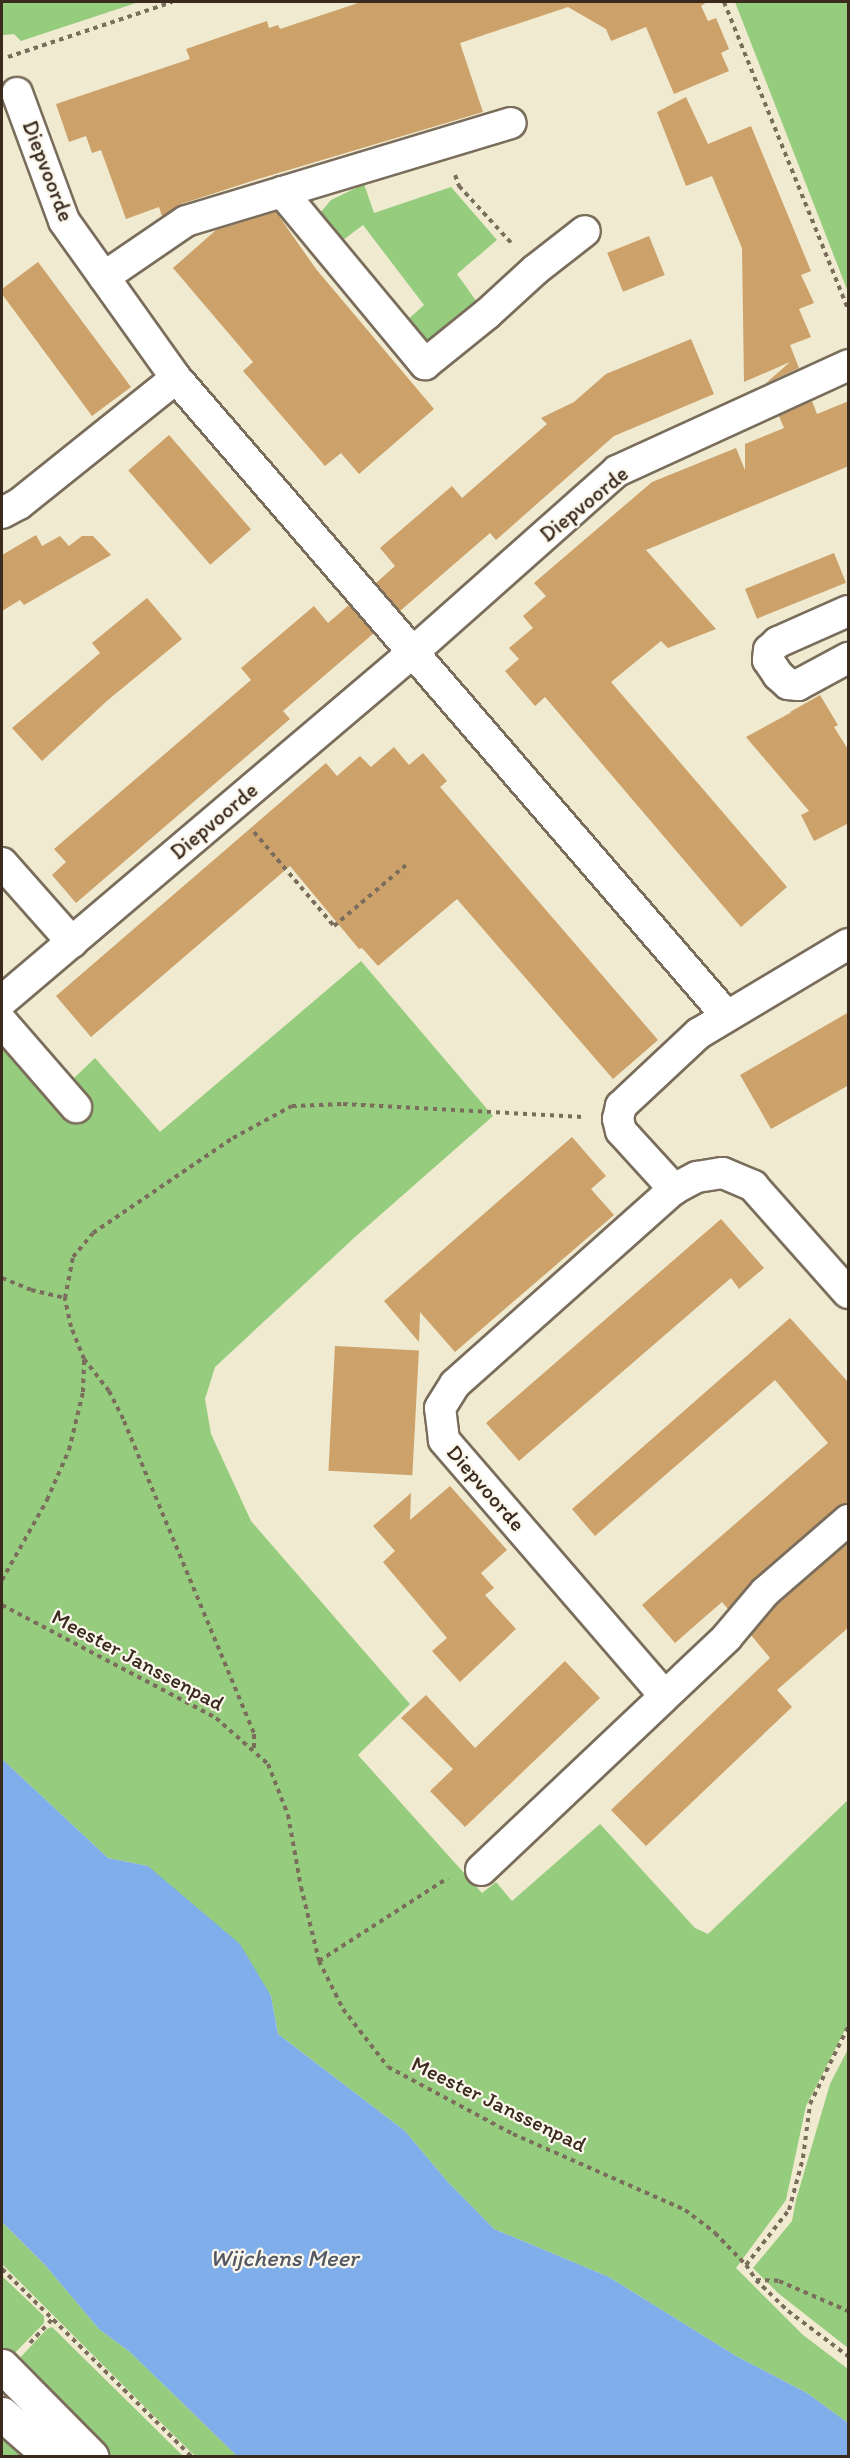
<!DOCTYPE html>
<html>
<head>
<meta charset="utf-8">
<style>
  body { margin:0 }
  #map { position:relative; width:850px; height:2458px; overflow:hidden; background:#f0ead0; font-family:Itim,sans-serif }
  div>[style] { position:absolute }
  .green>* { inset:0; background:#96cc7d }
  .water>* { inset:0; background:#7faeea }
  .building>* { inset:0; background:#cca16a; transform-origin:0 0 }
  .path>* { height:4px; margin-top:-2px; transform-origin:0; background:repeating-linear-gradient(90deg,#7a6d5c 0 4.5px,transparent 0 9px) }
  .roads { filter:drop-shadow(2px 0 #7a6d5c) drop-shadow(-2px 0 #7a6d5c) drop-shadow(0 2px #7a6d5c) drop-shadow(0 -2px #7a6d5c) }
  .street>* { height:30px; margin:-15px; padding:0 15px; transform-origin:15px; border-radius:15px; background:#fff }
  .secondary>* { height:33px; margin:-16.5px; padding:0 16.5px; transform-origin:16.5px; border-radius:16.5px; background:#fff }
  span { translate:-50% -50%; white-space:nowrap; text-align:center; line-height:1.15; -webkit-text-stroke:4.5px #fbf7ec; paint-order:stroke }
  .street-label { font-size:22px; color:#3b2a1e }
  .water-label { font-size:24px; color:#535865; font-style:italic }
  .frame { position:absolute; inset:0; border:3px solid #3b2a1e; pointer-events:none }
</style>
</head>
<body>
<div id="map">
  <div class="green">
    <div style="clip-path:polygon(2px 2px,139px 2px,21px 41px,14px 34px,3px 35px)"></div>
    <div style="clip-path:polygon(735px 2px,848px 2px,848px 292px)"></div>
    <div style="clip-path:polygon(364px 184px,374px 213px,451px 187px,497px 240px,457px 274px,479px 305px,432px 340px,413px 336px,403px 324px,424px 305px,363px 225px,339px 243px,320px 213px,331px 200px)"></div>
    <div style="clip-path:polygon(361px 961px,493px 1116px,354px 1238px,215px 1367px,205px 1399px,211px 1434px,251px 1521px,410px 1704px,358px 1755px,482px 1893px,496px 1882px,512px 1901px,600px 1824px,695px 1928px,708px 1934px,848px 1800px,848px 2024px,806px 2106px,786px 2200px,736px 2268px,803px 2335px,848px 2369px,848px 2423px,807px 2393px,736px 2356px,609px 2277px,494px 2229px,447px 2181px,405px 2131px,278px 2034px,271px 1996px,148px 1866px,108px 1858px,2px 1759px,2px 1043px,72px 1080px,95px 1058px,160px 1132px)"></div>
    <div style="clip-path:polygon(848px 2049px,848px 2348px,778px 2293px,753px 2268px,792px 2221px,796px 2200px,830px 2084px)"></div>
    <div style="clip-path:polygon(2px 2222px,45px 2265px,99px 2329px,130px 2352px,237px 2456px,195px 2456px,145px 2407px,2px 2264px)"></div>
    <div style="clip-path:polygon(2px 2276px,44px 2316px,44px 2323px,9px 2359px,2px 2352px)"></div>
    <div style="clip-path:polygon(52px 2327px,183px 2456px,111px 2456px,18px 2360px,47px 2329px)"></div>
    <div style="clip-path:polygon(2px 2429px,33px 2456px,2px 2456px)"></div>
  </div>
  <div class="water">
    <div style="clip-path:polygon(2px 1759px,108px 1858px,148px 1866px,240px 1944px,271px 1996px,278px 2034px,405px 2131px,447px 2181px,494px 2229px,609px 2277px,736px 2356px,807px 2393px,848px 2423px,848px 2456px,237px 2456px,130px 2352px,99px 2329px,45px 2265px,2px 2222px)"></div>
  </div>
  <div class="building">
    <div style="clip-path:polygon(361px 2px,707px 2px,701px 6px,708px 21px,716px 18px,729px 49px,721px 53px,729px 71px,674px 94px,646px 27px,611px 41px,606px 29px,568px 7px,460px 43px,483px 112px,255px 180px,181px 204px,162px 216px,159px 207px,126px 219px,101px 150px,92px 153px,86px 136px,69px 142px,56px 104px,190px 59px,186px 49px,238px 31px,267px 21px,269px 28px,278px 25px,280px 29px)"></div>
    <div style="clip-path:polygon(686px 97px,708px 144px,751px 126px,811px 271px,801px 275px,814px 303px,799px 309px,811px 337px,790px 345px,799px 368px,765px 384px,790px 362px,744px 382px,742px 248px,712px 176px,686px 186px,657px 112px)"></div>
    <div style="clip-path:polygon(276px 212px,316px 269px,434px 409px,359px 474px,341px 453px,325px 466px,243px 371px,253px 362px,173px 268px,216px 230px)"></div>
    <div style="left:649px;top:236px;width:42px;height:45px;rotate:68deg"></div>
    <div style="clip-path:polygon(38px 262px,131px 387px,92px 416px,2px 294px,2px 289px)"></div>
    <div style="clip-path:polygon(691px 339px,714px 394px,614px 436px,496px 540px,490px 533px,400px 611px,376px 583px,395px 566px,380px 548px,452px 486px,462px 498px,547px 424px,541px 418px,574px 402px,606px 374px)"></div>
    <div style="clip-path:polygon(812px 401px,817px 414px,849px 401px,849px 466px,646px 550px,716px 629px,668px 648px,661px 641px,611px 682px,787px 887px,741px 927px,545px 697px,535px 706px,505px 671px,519px 659px,509px 648px,533px 628px,523px 616px,546px 596px,534px 583px,652px 482px,736px 448px,745px 470px,745px 444px,784px 428px,779px 416px)"></div>
    <div style="left:169px;top:435px;width:125px;height:54px;rotate:49deg"></div>
    <div style="clip-path:polygon(36px 535px,42px 546px,60px 536px,69px 546px,82px 536px,93px 536px,111px 555px,24px 605px,20px 600px,2px 611px,2px 555px)"></div>
    <div style="left:834px;top:553px;width:32px;height:96px;rotate:68deg"></div>
    <div style="clip-path:polygon(147px 598px,182px 639px,108px 700px,42px 761px,12px 728px,100px 653px,92px 643px)"></div>
    <div style="clip-path:polygon(349px 605px,374px 633px,283px 711px,290px 719px,76px 903px,52px 875px,66px 862px,54px 849px,251px 680px,241px 668px,314px 606px,328px 623px)"></div>
    <div style="clip-path:polygon(820px 695px,838px 725px,834px 727px,849px 751px,849px 823px,814px 841px,801px 815px,809px 811px,746px 737px,790px 713px,791px 714px,790px 712px)"></div>
    <div style="clip-path:polygon(394px 747px,409px 765px,423px 753px,447px 781px,440px 787px,658px 1040px,613px 1079px,457px 899px,378px 966px,362px 948px,359px 949px,290px 866px,91px 1037px,56px 996px,326px 763px,337px 776px,360px 756px,371px 767px)"></div>
    <div style="clip-path:polygon(849px 1012px,849px 1085px,771px 1129px,740px 1075px)"></div>
    <div style="clip-path:polygon(572px 1137px,606px 1176px,591px 1189px,614px 1215px,455px 1352px,420px 1312px,419px 1342px,384px 1301px)"></div>
    <div style="clip-path:polygon(721px 1219px,764px 1268px,739px 1289px,731px 1278px,519px 1461px,486px 1423px)"></div>
    <div style="clip-path:polygon(790px 1318px,849px 1383px,849px 1503px,837px 1507px,754px 1579px,728px 1609px,722px 1602px,675px 1643px,642px 1605px,828px 1443px,775px 1380px,595px 1536px,572px 1509px)"></div>
    <div style="left:335px;top:1346px;width:84px;height:125px;rotate:3deg"></div>
    <div style="clip-path:polygon(450px 1486px,507px 1550px,481px 1573px,494px 1588px,485px 1595px,516px 1629px,460px 1682px,432px 1651px,447px 1638px,383px 1562px,395px 1551px,373px 1526px,411px 1493px,410px 1520px)"></div>
    <div style="clip-path:polygon(849px 1542px,849px 1627px,777px 1690px,792px 1707px,646px 1846px,611px 1810px,770px 1658px,751px 1635px,777px 1604px)"></div>
    <div style="clip-path:polygon(565px 1661px,600px 1698px,465px 1827px,430px 1791px,453px 1769px,401px 1718px,426px 1695px,475px 1748px)"></div>
  </div>
  <div class="path">
    <div style="left:724px;top:2px;width:331px;rotate:68deg"></div>
    <div style="left:8px;top:57px;width:173px;rotate:-18.5deg"></div>
    <div style="left:455px;top:175px;width:12px;rotate:70deg"></div>
    <div style="left:459px;top:186px;width:80px;rotate:47.5deg"></div>
    <div style="left:254px;top:832px;width:123px;rotate:49.6deg"></div>
    <div style="left:334px;top:926px;width:94px;rotate:-40.3deg"></div>
    <div style="left:2px;top:1278px;width:31px;rotate:22deg"></div>
    <div style="left:31px;top:1290px;width:35px;rotate:13deg"></div>
    <div style="left:84px;top:1359px;width:41px;rotate:52deg"></div>
    <div style="left:109px;top:1391px;width:34px;rotate:63deg"></div>
    <div style="left:124px;top:1421px;width:339px;rotate:67.4deg"></div>
    <div style="left:254px;top:1734px;width:14px;rotate:90deg"></div>
    <div style="left:2px;top:1580px;width:92px;rotate:-60.6deg"></div>
    <div style="left:47px;top:1500px;width:55px;rotate:-66.3deg"></div>
    <div style="left:69px;top:1450px;width:60px;rotate:-76.4deg"></div>
    <div style="left:83px;top:1392px;width:33px;rotate:-88deg"></div>
    <div style="left:84px;top:1359px;width:35px;rotate:-112deg"></div>
    <div style="left:71px;top:1327px;width:30px;rotate:-102deg"></div>
    <div style="left:65px;top:1298px;width:42px;rotate:-79deg"></div>
    <div style="left:73px;top:1257px;width:31px;rotate:-50deg"></div>
    <div style="left:93px;top:1233px;width:169px;rotate:-34.2deg"></div>
    <div style="left:233px;top:1138px;width:67px;rotate:-28.5deg"></div>
    <div style="left:292px;top:1106px;width:51px;rotate:-2.2deg"></div>
    <div style="left:343px;top:1104px;width:241px;rotate:3.1deg"></div>
    <div style="left:2px;top:1605px;width:242px;rotate:27.8deg"></div>
    <div style="left:216px;top:1718px;width:69px;rotate:41.5deg"></div>
    <div style="left:268px;top:1764px;width:55px;rotate:68.6deg"></div>
    <div style="left:288px;top:1815px;width:73px;rotate:79.8deg"></div>
    <div style="left:301px;top:1887px;width:76px;rotate:76.3deg"></div>
    <div style="left:319px;top:1961px;width:54px;rotate:63.4deg"></div>
    <div style="left:343px;top:2009px;width:73px;rotate:52.2deg"></div>
    <div style="left:388px;top:2067px;width:142px;rotate:28.2deg"></div>
    <div style="left:513px;top:2134px;width:188px;rotate:23.8deg"></div>
    <div style="left:685px;top:2210px;width:38px;rotate:37deg"></div>
    <div style="left:715px;top:2233px;width:45px;rotate:45.9deg"></div>
    <div style="left:746px;top:2265px;width:18px;rotate:56deg"></div>
    <div style="left:756px;top:2280px;width:45px;rotate:44.1deg"></div>
    <div style="left:788px;top:2311px;width:75px;rotate:36.9deg"></div>
    <div style="left:319px;top:1961px;width:153px;rotate:-32.8deg"></div>
    <div style="left:746px;top:2265px;width:70px;rotate:-52deg"></div>
    <div style="left:789px;top:2210px;width:54px;rotate:-74.9deg"></div>
    <div style="left:803px;top:2158px;width:54px;rotate:-82.6deg"></div>
    <div style="left:810px;top:2104px;width:86px;rotate:-63.7deg"></div>
    <div style="left:2px;top:2269px;width:266px;rotate:44.7deg"></div>
    <div style="left:756px;top:2280px;width:23px;rotate:2deg"></div>
    <div style="left:779px;top:2281px;width:75px;rotate:23.5deg"></div>
    <div style="left:30px;top:2343px;width:33px;rotate:-47deg"></div>
  </div>
  <div class="roads">
    <div class="street">
      <div style="left:17px;top:93px;width:136px;rotate:69.8deg"></div>
      <div style="left:64px;top:221px;width:193px;rotate:54.5deg"></div>
      <div style="left:176px;top:378px;width:842px;rotate:49.19deg"></div>
      <div style="left:282px;top:192px;width:224px;rotate:50.3deg"></div>
      <div style="left:425px;top:364px;width:80px;rotate:-38.9deg"></div>
      <div style="left:487px;top:314px;width:65px;rotate:-42.5deg"></div>
      <div style="left:535px;top:270px;width:63px;rotate:-38deg"></div>
      <div style="left:104px;top:277px;width:99px;rotate:-34.3deg"></div>
      <div style="left:186px;top:221px;width:339px;rotate:-16.8deg"></div>
      <div style="left:2px;top:513px;width:19px;rotate:-28deg"></div>
      <div style="left:19px;top:504px;width:201px;rotate:-38.7deg"></div>
      <div style="left:848px;top:611px;width:77px;rotate:156.1deg"></div>
      <div style="left:778px;top:642px;width:12px;rotate:138deg"></div>
      <div style="left:769px;top:650px;width:10px;rotate:96deg"></div>
      <div style="left:768px;top:660px;width:18px;rotate:56deg"></div>
      <div style="left:778px;top:675px;width:13px;rotate:42deg"></div>
      <div style="left:788px;top:684px;width:10px;rotate:6deg"></div>
      <div style="left:798px;top:685px;width:57px;rotate:-28.4deg"></div>
      <div style="left:2px;top:863px;width:106px;rotate:48.5deg"></div>
      <div style="left:848px;top:944px;width:174px;rotate:149.1deg"></div>
      <div style="left:699px;top:1033px;width:107px;rotate:136.9deg"></div>
      <div style="left:621px;top:1106px;width:13px;rotate:103deg"></div>
      <div style="left:618px;top:1119px;width:12px;rotate:76deg"></div>
      <div style="left:621px;top:1131px;width:79px;rotate:47.6deg"></div>
      <div style="left:674px;top:1189px;width:26px;rotate:-28deg"></div>
      <div style="left:697px;top:1177px;width:26px;rotate:-9deg"></div>
      <div style="left:723px;top:1173px;width:33px;rotate:23deg"></div>
      <div style="left:753px;top:1186px;width:143px;rotate:48.4deg"></div>
      <div style="left:2px;top:1001px;width:538px;rotate:-40.32deg"></div>
      <div style="left:412px;top:653px;width:274px;rotate:-41.6deg"></div>
      <div style="left:617px;top:471px;width:254px;rotate:-24.6deg"></div>
      <div style="left:2px;top:1022px;width:113px;rotate:49deg"></div>
      <div style="left:664px;top:1695px;width:337px;rotate:-130.8deg"></div>
      <div style="left:444px;top:1440px;width:32px;rotate:-97deg"></div>
      <div style="left:440px;top:1408px;width:28px;rotate:-58deg"></div>
      <div style="left:455px;top:1384px;width:293px;rotate:-41.7deg"></div>
      <div style="left:481px;top:1870px;width:339px;rotate:-43.4deg"></div>
      <div style="left:727px;top:1637px;width:59px;rotate:-49.8deg"></div>
      <div style="left:765px;top:1592px;width:110px;rotate:-40.9deg"></div>
    </div>
    <div class="secondary">
      <div style="left:2px;top:2366px;width:127px;rotate:45.3deg"></div>
      <div style="left:2px;top:2414px;width:64px;rotate:41.2deg"></div>
    </div>
  </div>
  <div class="street-label">
    <span style="left:48px;top:171px;rotate:69deg">Diepvoorde</span>
    <span style="left:584px;top:504px;rotate:-39deg">Diepvoorde</span>
    <span style="left:214px;top:821px;rotate:-40deg">Diepvoorde</span>
    <span style="left:486px;top:1488px;rotate:49deg">Diepvoorde</span>
    <span style="left:138px;top:1660px;rotate:28deg">Meester Janssenpad</span>
    <span style="left:499px;top:2104px;rotate:26deg">Meester Janssenpad</span>
  </div>
  <div class="water-label">
    <span style="left:284px;top:2258px">Wijchens Meer</span>
  </div>
  <div class="frame"></div>
</div>
</body>
</html>
